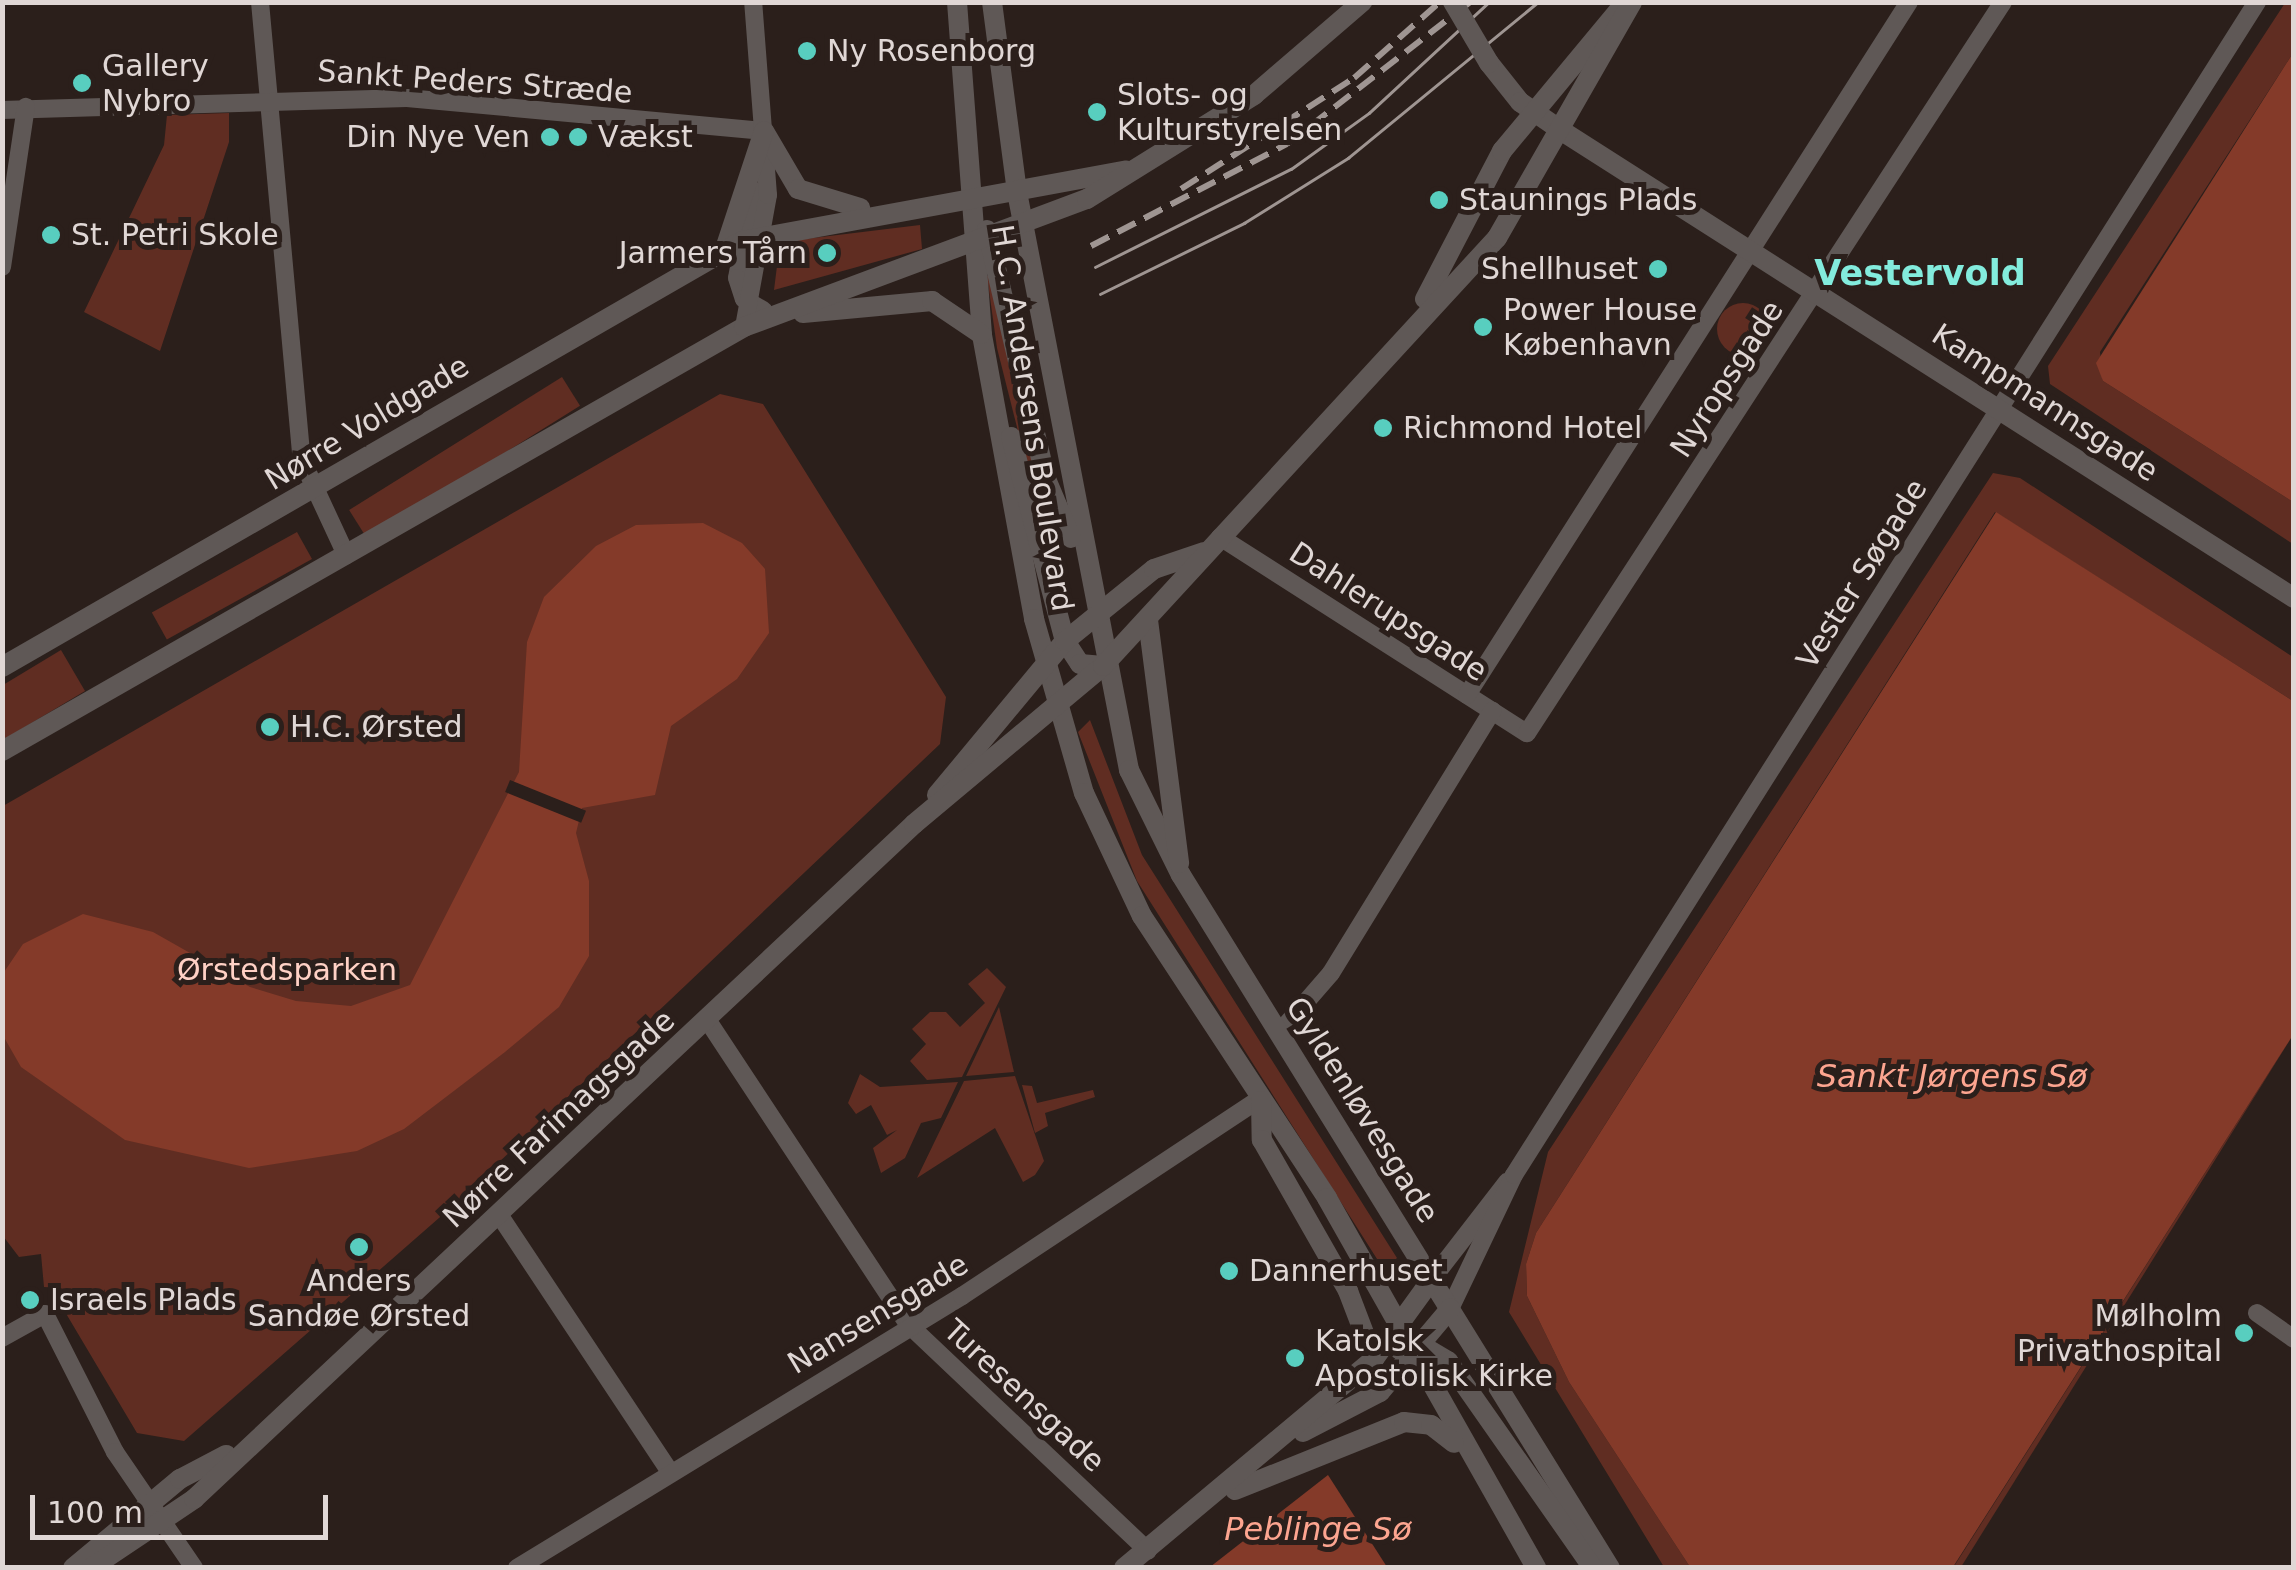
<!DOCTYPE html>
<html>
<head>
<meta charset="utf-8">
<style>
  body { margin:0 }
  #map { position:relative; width:2296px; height:1570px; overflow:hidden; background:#2b1f1b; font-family:"DejaVu Sans",sans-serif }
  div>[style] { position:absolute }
  .green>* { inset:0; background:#602d22; transform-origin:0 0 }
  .round { border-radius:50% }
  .water>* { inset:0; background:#843a29 }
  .pier>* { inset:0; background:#2b1f1b; transform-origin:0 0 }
  .minor>* { height:18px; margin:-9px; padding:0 9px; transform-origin:9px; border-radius:9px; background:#5f5856 }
  .tertiary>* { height:20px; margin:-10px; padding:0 10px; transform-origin:10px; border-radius:10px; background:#5f5856 }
  .tram>* { height:2.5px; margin:-1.25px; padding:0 1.25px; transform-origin:1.25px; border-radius:1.25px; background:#9f9592 }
  .rail>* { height:6px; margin-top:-3px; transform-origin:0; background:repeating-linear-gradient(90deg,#9f9592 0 20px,transparent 0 30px) }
  .tertiary-bridge>* { height:20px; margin:-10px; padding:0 10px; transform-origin:10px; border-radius:10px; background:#5f5856 }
  .dots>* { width:28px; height:28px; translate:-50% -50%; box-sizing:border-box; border:5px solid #2b1f1b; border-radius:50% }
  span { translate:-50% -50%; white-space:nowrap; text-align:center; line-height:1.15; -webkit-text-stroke:10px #2b1f1b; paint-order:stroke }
  .poi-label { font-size:30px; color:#e0d7d5 }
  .left { translate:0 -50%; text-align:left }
  .right { translate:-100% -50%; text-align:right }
  .street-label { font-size:30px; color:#e0d7d5 }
  .park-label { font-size:30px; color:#ffd1c5 }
  .water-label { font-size:32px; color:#fda590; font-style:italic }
  .quarter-label { font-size:35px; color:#83ecdd; font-weight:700 }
  .frame { position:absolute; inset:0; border:5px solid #e0d7d5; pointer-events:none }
  .scale { position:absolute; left:30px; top:1495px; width:298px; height:45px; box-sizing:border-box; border:5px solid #e0d7d5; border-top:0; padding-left:12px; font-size:30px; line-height:35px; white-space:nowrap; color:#e0d7d5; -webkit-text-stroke:8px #2b1f1b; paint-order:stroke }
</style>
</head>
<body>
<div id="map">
  <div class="green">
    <div style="clip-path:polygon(2285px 3px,2293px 3px,2293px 53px,2100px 352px,2103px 381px,2293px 502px,2293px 544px,2050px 384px,2048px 366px)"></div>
    <div style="clip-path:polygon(229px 113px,229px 142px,160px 351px,84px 312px,164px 145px,167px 115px)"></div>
    <div style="clip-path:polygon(920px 225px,922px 249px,774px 290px,780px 242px)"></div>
    <div style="clip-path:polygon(994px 275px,1061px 568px,1061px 602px,997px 348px,987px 276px)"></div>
    <div class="round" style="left:1717px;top:303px;width:52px;height:52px"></div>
    <div style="left:562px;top:377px;width:34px;height:251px;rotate:58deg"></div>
    <div style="clip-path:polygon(720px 394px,763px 404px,946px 697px,940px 744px,455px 1204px,184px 1441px,137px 1433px,55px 1295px,62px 1288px,44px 1287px,41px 1254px,19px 1257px,3px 1236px,3px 806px)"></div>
    <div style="clip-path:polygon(1993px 473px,2020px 478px,2293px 657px,2293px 701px,1995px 512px,1536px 1233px,1526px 1264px,1527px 1296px,1569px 1382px,1690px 1567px,1664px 1567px,1509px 1312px,1548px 1152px)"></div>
    <div style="left:297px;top:532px;width:31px;height:166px;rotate:61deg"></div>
    <div style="clip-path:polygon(61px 650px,85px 691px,3px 740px,3px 685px)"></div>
    <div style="clip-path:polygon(1090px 720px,1142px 855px,1397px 1258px,1384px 1270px,1137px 881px,1078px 732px)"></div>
    <div style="clip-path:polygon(987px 968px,1006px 987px,962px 1077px,927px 1080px,910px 1061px,926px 1044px,912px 1029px,930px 1012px,946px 1012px,960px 1027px,985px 1003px,968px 984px)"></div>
    <div style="clip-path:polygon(999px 1007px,1014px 1072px,966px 1076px)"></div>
    <div style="clip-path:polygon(2293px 1035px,1961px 1567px,1953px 1568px)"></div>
    <div style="clip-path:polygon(860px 1074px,880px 1087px,958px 1082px,941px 1118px,921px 1123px,905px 1158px,881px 1173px,873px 1148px,897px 1130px,887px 1135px,871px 1105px,856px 1114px,848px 1103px)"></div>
    <div style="clip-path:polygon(1015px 1076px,1044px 1161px,1035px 1175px,1023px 1182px,995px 1128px,917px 1178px,964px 1081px)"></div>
    <div style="clip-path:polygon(1022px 1085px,1032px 1086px,1037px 1103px,1093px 1090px,1095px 1097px,1045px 1113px,1048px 1126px,1035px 1133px)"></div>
  </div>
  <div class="water">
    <div style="clip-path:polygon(2293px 53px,2293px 502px,2103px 381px,2096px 363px)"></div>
    <div style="clip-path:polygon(1996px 512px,2293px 701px,2293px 1035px,1953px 1567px,1690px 1567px,1569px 1382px,1527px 1296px,1526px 1264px,1536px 1233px)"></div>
    <div style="clip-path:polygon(703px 523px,742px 543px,765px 569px,769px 633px,737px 679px,671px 726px,655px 795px,582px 808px,576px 833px,589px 881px,589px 956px,559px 1007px,505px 1052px,404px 1129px,357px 1151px,249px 1168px,125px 1140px,21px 1067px,5px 1039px,2px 975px,23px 944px,83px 914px,153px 932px,250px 987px,296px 1001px,351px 1006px,410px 985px,519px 772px,527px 642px,544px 597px,596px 546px,636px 525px)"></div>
    <div style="clip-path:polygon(1328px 1475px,1387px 1567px,1210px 1567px)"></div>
  </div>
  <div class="pier">
    <div style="left:510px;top:780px;width:82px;height:13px;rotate:22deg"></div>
  </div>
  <div class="minor">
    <div style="left:260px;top:2px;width:460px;rotate:84.8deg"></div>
    <div style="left:302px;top:460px;width:105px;rotate:65.1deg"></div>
    <div style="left:2px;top:110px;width:405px;rotate:-1.7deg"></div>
    <div style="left:407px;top:98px;width:359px;rotate:5.3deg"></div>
    <div style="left:753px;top:190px;width:89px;rotate:100.3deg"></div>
    <div style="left:737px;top:278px;width:22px;rotate:72deg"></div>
    <div style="left:744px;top:299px;width:22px;rotate:30deg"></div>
    <div style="left:2px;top:267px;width:162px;rotate:-81.5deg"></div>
    <div style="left:744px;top:327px;width:134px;rotate:-79.7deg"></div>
    <div style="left:768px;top:195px;width:194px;rotate:-94.4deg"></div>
    <div style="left:1220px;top:537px;width:364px;rotate:32.6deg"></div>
    <div style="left:1527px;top:733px;width:872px;rotate:-56.93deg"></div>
    <div style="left:1467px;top:695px;width:822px;rotate:-57.47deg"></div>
    <div style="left:708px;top:1021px;width:363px;rotate:56.6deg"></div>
    <div style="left:908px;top:1324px;width:330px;rotate:43.4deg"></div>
    <div style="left:1279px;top:1033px;width:79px;rotate:-49.1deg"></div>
    <div style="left:1331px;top:973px;width:308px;rotate:-58.4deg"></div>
    <div style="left:500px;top:1216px;width:307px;rotate:56.4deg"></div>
    <div style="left:1432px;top:1279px;width:123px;rotate:-52.3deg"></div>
    <div style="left:1450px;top:1309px;width:148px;rotate:-64.5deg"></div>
    <div style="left:1514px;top:1175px;width:1389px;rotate:-57.65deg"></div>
    <div style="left:2257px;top:1313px;width:45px;rotate:35.1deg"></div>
    <div style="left:2px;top:1338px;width:49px;rotate:-29.2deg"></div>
    <div style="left:45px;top:1314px;width:155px;rotate:63.1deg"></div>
    <div style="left:115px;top:1452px;width:140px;rotate:55.7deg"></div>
    <div style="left:517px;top:1568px;width:522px;rotate:-31.43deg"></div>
    <div style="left:962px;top:1296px;width:359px;rotate:-33.5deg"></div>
  </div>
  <div class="tertiary">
    <div style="left:957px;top:2px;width:334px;rotate:85.7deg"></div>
    <div style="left:982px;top:335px;width:289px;rotate:79.6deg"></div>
    <div style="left:1034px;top:619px;width:181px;rotate:74deg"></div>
    <div style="left:1084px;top:793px;width:136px;rotate:64.8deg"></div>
    <div style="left:1142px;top:916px;width:337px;rotate:56.7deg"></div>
    <div style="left:1327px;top:1198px;width:425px;rotate:60.5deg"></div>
    <div style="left:992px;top:2px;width:192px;rotate:82.5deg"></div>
    <div style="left:1017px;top:192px;width:589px;rotate:79.03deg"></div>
    <div style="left:1129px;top:770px;width:117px;rotate:63.7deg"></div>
    <div style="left:1181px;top:875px;width:815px;rotate:58.24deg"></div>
    <div style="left:1489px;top:63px;width:50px;rotate:51.5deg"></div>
    <div style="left:1520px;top:102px;width:51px;rotate:34.6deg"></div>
    <div style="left:1562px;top:131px;width:868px;rotate:32.54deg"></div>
    <div style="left:764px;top:131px;width:67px;rotate:59.6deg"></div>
    <div style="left:798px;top:189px;width:65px;rotate:17deg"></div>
    <div style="left:987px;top:230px;width:256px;rotate:76.7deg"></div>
    <div style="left:1046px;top:479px;width:64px;rotate:67deg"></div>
    <div style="left:724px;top:252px;width:127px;rotate:-71.7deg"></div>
    <div style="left:1425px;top:299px;width:167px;rotate:-62.5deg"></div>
    <div style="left:1502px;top:151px;width:183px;rotate:-50.3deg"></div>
    <div style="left:803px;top:313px;width:130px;rotate:-5.3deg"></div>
    <div style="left:932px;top:301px;width:59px;rotate:34deg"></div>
    <div style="left:1011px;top:437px;width:211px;rotate:75.2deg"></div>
    <div style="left:1065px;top:641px;width:27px;rotate:57deg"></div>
    <div style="left:1080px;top:664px;width:23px;rotate:5deg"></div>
    <div style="left:1148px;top:620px;width:245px;rotate:82.7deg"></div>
    <div style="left:2px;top:667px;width:854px;rotate:-29.93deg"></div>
    <div style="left:742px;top:241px;width:391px;rotate:-10.4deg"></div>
    <div style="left:2px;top:751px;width:855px;rotate:-29.74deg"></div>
    <div style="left:744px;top:327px;width:366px;rotate:-20.5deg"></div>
    <div style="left:1087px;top:199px;width:197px;rotate:-31.9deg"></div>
    <div style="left:1254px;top:95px;width:143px;rotate:-40.7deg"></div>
    <div style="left:937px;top:795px;width:200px;rotate:-50.3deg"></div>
    <div style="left:1065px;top:641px;width:114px;rotate:-39deg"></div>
    <div style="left:1154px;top:569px;width:53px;rotate:-18.8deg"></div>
    <div style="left:1261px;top:1101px;width:39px;rotate:89deg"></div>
    <div style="left:1262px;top:1140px;width:174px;rotate:60.3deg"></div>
    <div style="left:1348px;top:1291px;width:73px;rotate:69.1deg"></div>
    <div style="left:1400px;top:1350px;width:26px;rotate:-4deg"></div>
    <div style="left:1426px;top:1348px;width:26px;rotate:31deg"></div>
    <div style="left:1448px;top:1361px;width:253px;rotate:55deg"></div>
    <div style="left:1303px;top:1432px;width:87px;rotate:-27.5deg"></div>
    <div style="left:1380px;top:1392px;width:109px;rotate:-49.9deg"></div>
    <div style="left:1235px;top:1490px;width:182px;rotate:-21.9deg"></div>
    <div style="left:1404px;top:1422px;width:27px;rotate:6deg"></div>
    <div style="left:1431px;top:1425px;width:29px;rotate:38deg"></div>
    <div style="left:73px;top:1568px;width:139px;rotate:-39.8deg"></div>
    <div style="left:180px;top:1479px;width:52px;rotate:-27.6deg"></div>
    <div style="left:91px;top:1568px;width:124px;rotate:-33.8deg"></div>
    <div style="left:194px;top:1499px;width:987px;rotate:-43.15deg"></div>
    <div style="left:914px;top:824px;width:246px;rotate:-39.9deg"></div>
    <div style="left:1103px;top:666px;width:582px;rotate:-47.37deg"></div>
    <div style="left:1497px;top:238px;width:272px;rotate:-60.2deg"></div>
    <div style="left:1124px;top:1568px;width:326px;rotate:-39.9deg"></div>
    <div style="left:1374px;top:1359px;width:99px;rotate:-54.1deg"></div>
  </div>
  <div class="tram">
    <div style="left:1095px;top:267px;width:219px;rotate:-26.6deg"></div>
    <div style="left:1291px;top:169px;width:96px;rotate:-35.7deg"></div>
    <div style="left:1369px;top:113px;width:163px;rotate:-42.8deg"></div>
    <div style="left:1100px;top:294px;width:161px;rotate:-26.2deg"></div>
    <div style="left:1244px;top:223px;width:123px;rotate:-32deg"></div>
    <div style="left:1348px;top:158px;width:246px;rotate:-39.4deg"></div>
  </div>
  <div class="rail">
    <div style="left:1181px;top:189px;width:206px;rotate:-32.7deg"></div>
    <div style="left:1354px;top:78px;width:115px;rotate:-41.5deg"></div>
    <div style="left:1091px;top:246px;width:221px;rotate:-27.5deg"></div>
    <div style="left:1287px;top:144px;width:232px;rotate:-37.8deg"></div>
  </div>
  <div class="tertiary-bridge">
    <div style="left:1453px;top:2px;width:71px;rotate:59.5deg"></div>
  </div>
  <div class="dots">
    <div style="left:807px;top:51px;background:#58cebf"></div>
    <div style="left:82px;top:83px;background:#58cebf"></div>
    <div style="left:1097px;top:112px;background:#58cebf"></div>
    <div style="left:550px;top:137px;background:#58cebf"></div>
    <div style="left:578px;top:137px;background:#58cebf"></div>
    <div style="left:1439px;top:200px;background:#58cebf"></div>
    <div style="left:51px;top:235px;background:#58cebf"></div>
    <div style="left:827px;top:253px;background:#58cebf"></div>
    <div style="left:1658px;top:269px;background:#58cebf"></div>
    <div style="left:1483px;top:327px;background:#58cebf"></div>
    <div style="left:1383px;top:428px;background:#58cebf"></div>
    <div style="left:270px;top:727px;background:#58cebf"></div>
    <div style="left:359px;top:1247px;background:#58cebf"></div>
    <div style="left:1229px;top:1271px;background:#58cebf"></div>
    <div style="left:30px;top:1300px;background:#58cebf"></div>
    <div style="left:2244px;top:1333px;background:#58cebf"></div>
    <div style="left:1295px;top:1358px;background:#58cebf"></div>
  </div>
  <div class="poi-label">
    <span class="left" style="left:827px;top:51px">Ny Rosenborg</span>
    <span class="left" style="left:102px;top:83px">Gallery<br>Nybro</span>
    <span class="left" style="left:1117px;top:112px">Slots- og<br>Kulturstyrelsen</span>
    <span class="right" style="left:530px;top:137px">Din Nye Ven</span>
    <span class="left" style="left:598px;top:137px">Vækst</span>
    <span class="left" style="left:1459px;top:200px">Staunings Plads</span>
    <span class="left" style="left:71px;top:235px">St. Petri Skole</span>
    <span class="right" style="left:807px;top:253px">Jarmers Tårn</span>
    <span class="right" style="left:1638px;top:269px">Shellhuset</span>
    <span class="left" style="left:1503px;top:327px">Power House<br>København</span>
    <span class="left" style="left:1403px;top:428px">Richmond Hotel</span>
    <span class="left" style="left:290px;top:727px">H.C. Ørsted</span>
    <span class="left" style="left:1249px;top:1271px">Dannerhuset</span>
    <span style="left:359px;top:1298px">Anders<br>Sandøe Ørsted</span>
    <span class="left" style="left:50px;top:1300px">Israels Plads</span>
    <span class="right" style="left:2222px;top:1333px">Mølholm<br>Privathospital</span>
    <span class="left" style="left:1315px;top:1358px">Katolsk<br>Apostolisk Kirke</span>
  </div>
  <div class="street-label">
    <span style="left:475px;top:82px;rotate:4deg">Sankt Peders Stræde</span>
    <span style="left:1727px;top:379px;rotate:-57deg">Nyropsgade</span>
    <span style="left:2045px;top:403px;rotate:33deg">Kampmannsgade</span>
    <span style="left:1032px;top:418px;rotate:81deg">H.C. Andersens Boulevard</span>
    <span style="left:367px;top:423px;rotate:-31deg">Nørre Voldgade</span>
    <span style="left:1862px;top:574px;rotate:-58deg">Vester Søgade</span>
    <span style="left:1388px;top:612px;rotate:33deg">Dahlerupsgade</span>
    <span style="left:1362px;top:1110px;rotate:58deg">Gyldenløvesgade</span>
    <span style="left:559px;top:1119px;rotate:-43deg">Nørre Farimagsgade</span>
    <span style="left:878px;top:1314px;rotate:-31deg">Nansensgade</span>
    <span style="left:1024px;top:1396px;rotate:43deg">Turesensgade</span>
  </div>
  <div class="park-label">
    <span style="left:287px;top:970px">Ørstedsparken</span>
  </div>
  <div class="water-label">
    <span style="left:1952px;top:1076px">Sankt Jørgens Sø</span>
    <span style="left:1318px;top:1529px">Peblinge Sø</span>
  </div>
  <div class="quarter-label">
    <span style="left:1920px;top:273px">Vestervold</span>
  </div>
  <div class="frame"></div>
  <div class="scale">100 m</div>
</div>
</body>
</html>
